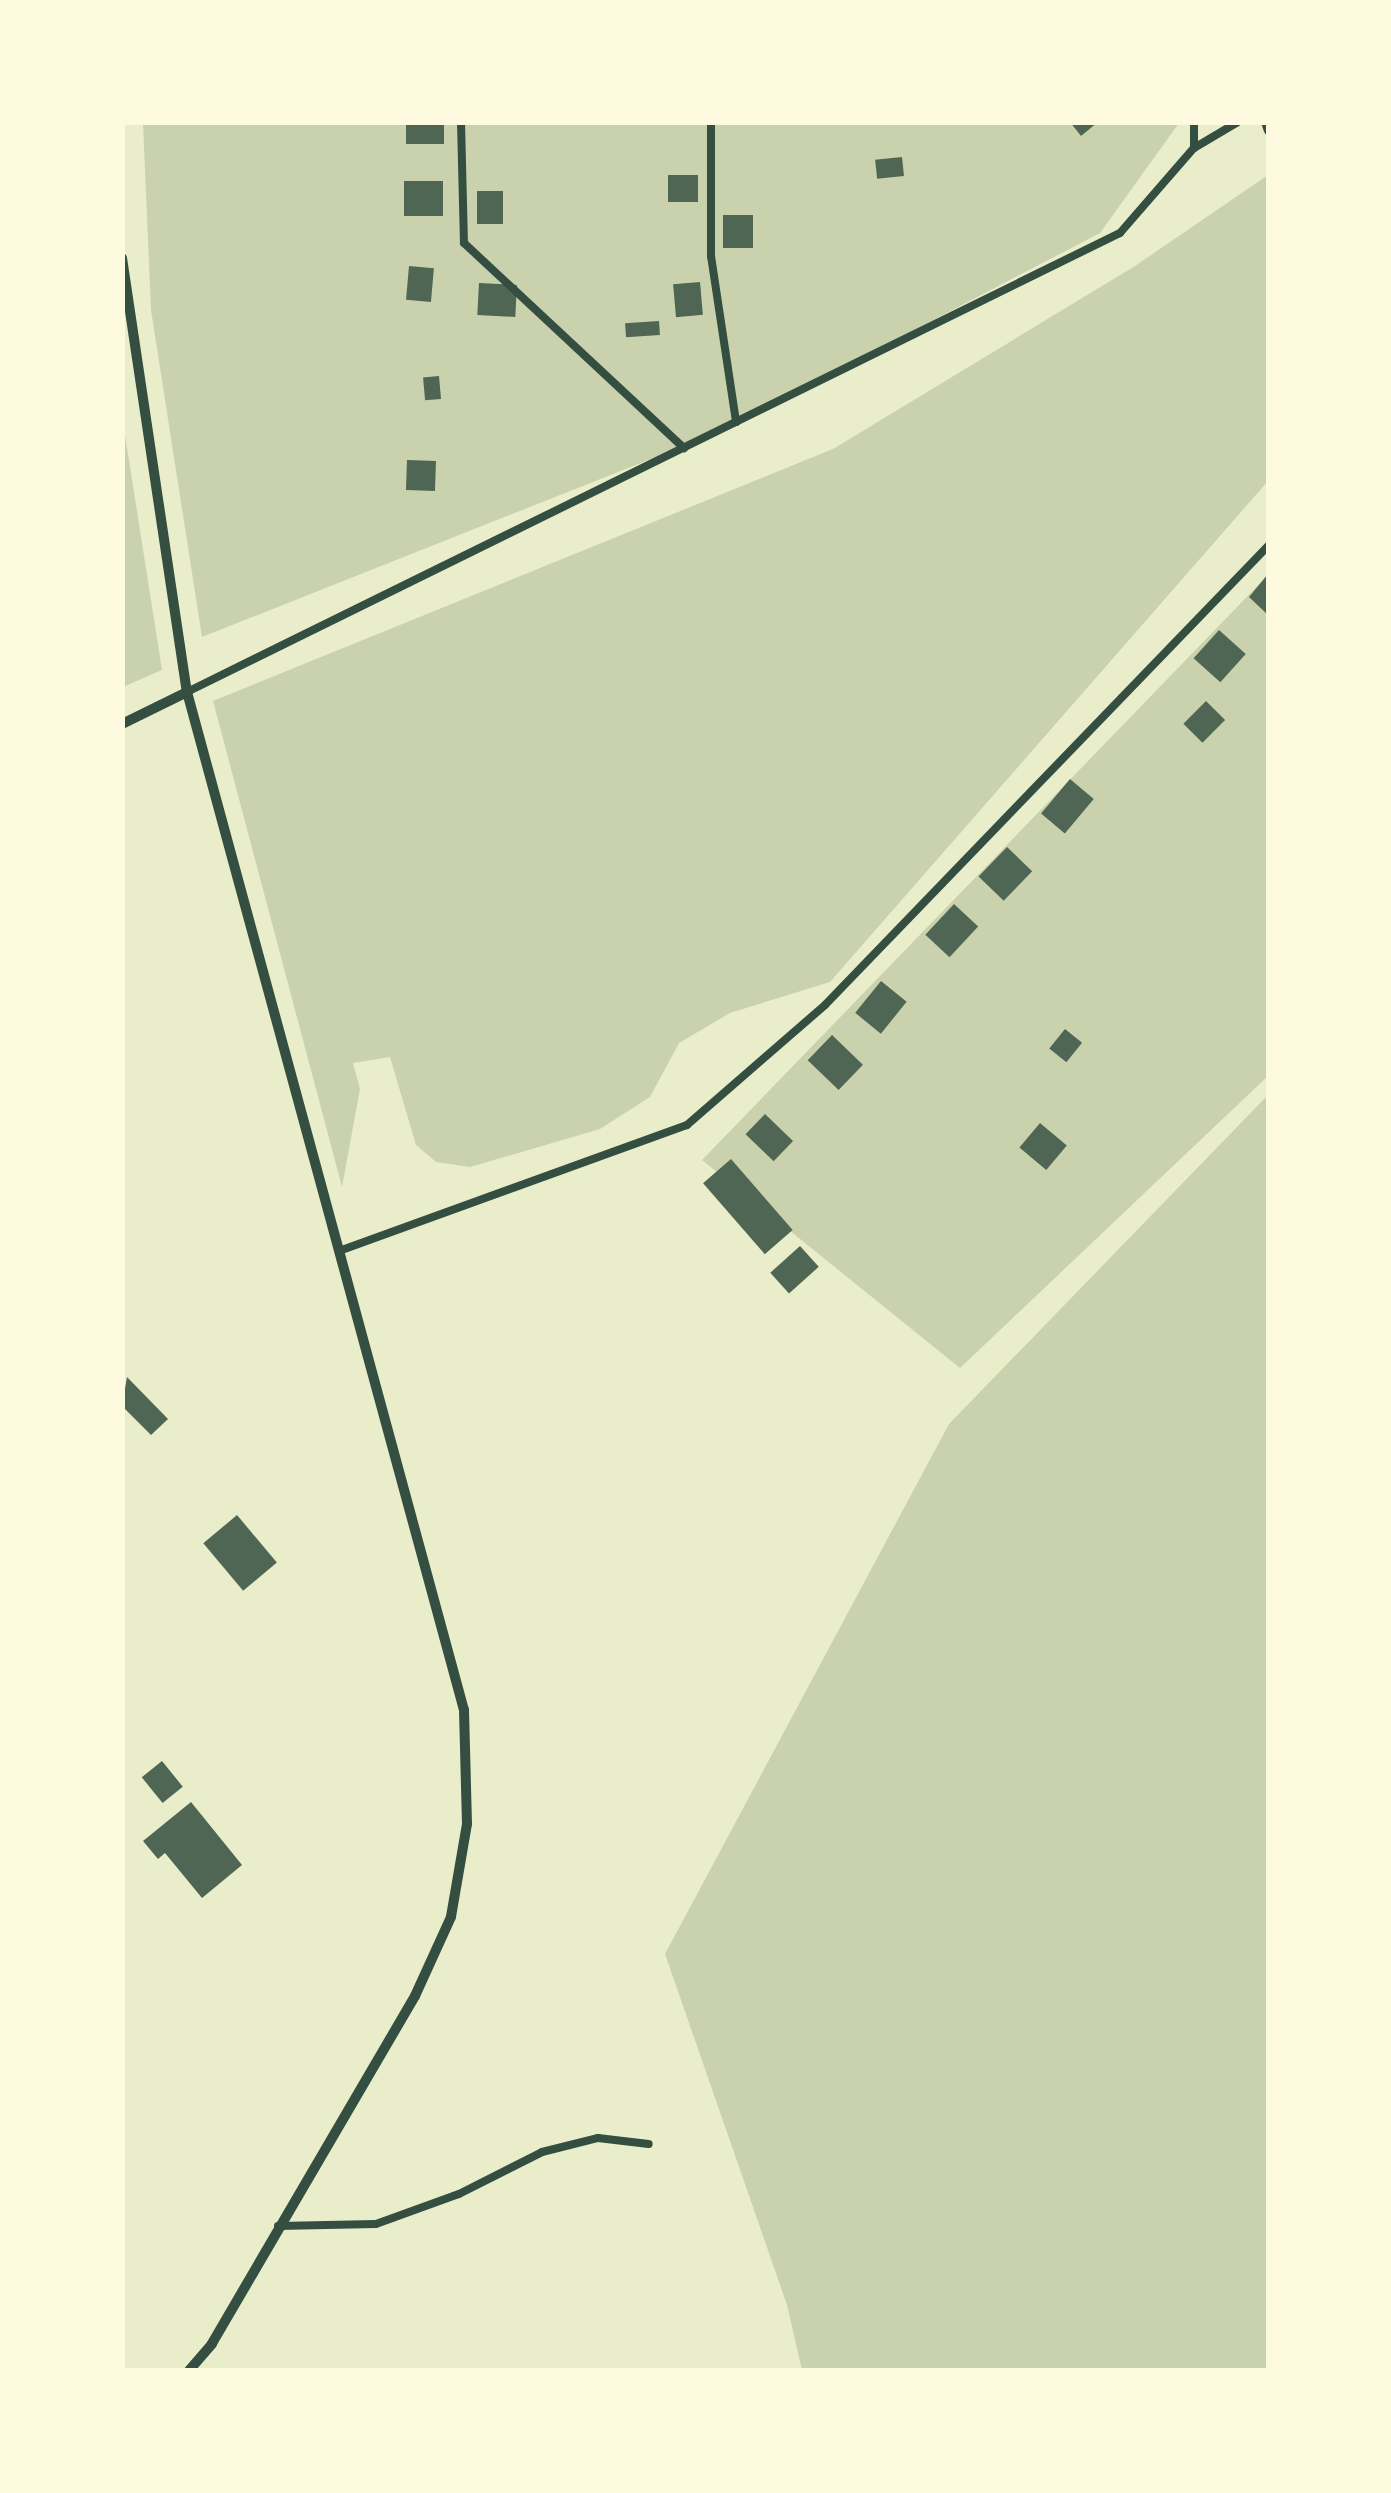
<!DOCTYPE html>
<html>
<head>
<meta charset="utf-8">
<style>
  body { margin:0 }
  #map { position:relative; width:1391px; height:2493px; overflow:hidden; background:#e9edc9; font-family:"Noto Serif",serif }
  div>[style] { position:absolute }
  .green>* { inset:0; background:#cad2ad }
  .building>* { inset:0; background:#4f6655; transform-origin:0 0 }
  .service>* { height:8px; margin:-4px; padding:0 4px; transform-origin:4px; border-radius:4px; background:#344e41 }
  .minor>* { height:10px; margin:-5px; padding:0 5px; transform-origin:5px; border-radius:5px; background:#344e41 }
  span { translate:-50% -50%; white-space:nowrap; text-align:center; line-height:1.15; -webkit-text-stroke:8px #fefae0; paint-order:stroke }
  .frame { position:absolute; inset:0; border:125px solid #fefae0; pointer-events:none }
</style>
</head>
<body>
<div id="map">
  <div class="green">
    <div style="clip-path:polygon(143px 123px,1179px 123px,1100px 233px,719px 432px,202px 637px,151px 310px)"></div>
    <div style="clip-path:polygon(1268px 175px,1268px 481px,830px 982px,730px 1013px,679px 1043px,650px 1097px,600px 1129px,470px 1167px,436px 1162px,416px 1145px,390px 1057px,353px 1063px,360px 1089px,342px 1187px,213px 701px,833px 449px,1135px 266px)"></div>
    <div style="clip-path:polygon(122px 416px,162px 670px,123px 687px,122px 687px)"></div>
    <div style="clip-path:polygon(1268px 575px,1268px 1076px,960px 1368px,702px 1160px)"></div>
    <div style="clip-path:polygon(1268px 1095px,1268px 2370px,802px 2370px,787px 2305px,665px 1954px,949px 1424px)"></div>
  </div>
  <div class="building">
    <div style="left:406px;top:122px;width:38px;height:22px"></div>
    <div style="clip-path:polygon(1070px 122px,1098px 122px,1081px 136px)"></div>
    <div style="left:902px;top:157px;width:19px;height:27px;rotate:84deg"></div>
    <div style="left:668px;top:175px;width:30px;height:27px"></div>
    <div style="left:404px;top:181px;width:39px;height:35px"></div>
    <div style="left:477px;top:191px;width:26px;height:33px"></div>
    <div style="left:723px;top:215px;width:30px;height:33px"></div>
    <div style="left:409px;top:266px;width:25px;height:34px;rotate:5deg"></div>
    <div style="left:700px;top:282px;width:33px;height:27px;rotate:85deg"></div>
    <div style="left:479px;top:283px;width:38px;height:32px;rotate:3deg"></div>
    <div style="left:659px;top:321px;width:14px;height:34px;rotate:86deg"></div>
    <div style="left:439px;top:376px;width:23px;height:16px;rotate:85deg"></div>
    <div style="left:407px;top:460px;width:29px;height:30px;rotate:2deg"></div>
    <div style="clip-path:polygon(1268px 574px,1268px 615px,1249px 597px)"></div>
    <div style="left:1219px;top:630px;width:36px;height:38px;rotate:42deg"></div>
    <div style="left:1206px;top:701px;width:27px;height:32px;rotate:45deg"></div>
    <div style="left:1070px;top:779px;width:31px;height:45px;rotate:40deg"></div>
    <div style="left:1007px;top:847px;width:35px;height:41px;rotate:44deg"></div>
    <div style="left:954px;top:904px;width:33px;height:42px;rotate:43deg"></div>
    <div style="left:881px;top:981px;width:33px;height:41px;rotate:39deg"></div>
    <div style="left:1065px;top:1029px;width:22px;height:25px;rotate:39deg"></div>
    <div style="left:832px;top:1035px;width:43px;height:35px;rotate:44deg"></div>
    <div style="left:765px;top:1114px;width:39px;height:28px;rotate:44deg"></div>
    <div style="left:1040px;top:1123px;width:35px;height:32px;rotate:40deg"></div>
    <div style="left:731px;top:1159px;width:94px;height:37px;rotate:49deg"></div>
    <div style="left:800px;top:1246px;width:28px;height:40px;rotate:48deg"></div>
    <div style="clip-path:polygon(127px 1377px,168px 1419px,151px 1435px,122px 1406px)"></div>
    <div style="left:237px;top:1515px;width:62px;height:44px;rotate:50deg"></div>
    <div style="left:162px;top:1761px;width:33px;height:26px;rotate:51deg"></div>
    <div style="clip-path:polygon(191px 1802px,242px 1865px,202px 1898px,165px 1853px,158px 1859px,143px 1841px)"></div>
  </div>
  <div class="service">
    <div style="left:461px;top:122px;width:121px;rotate:88.6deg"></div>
    <div style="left:464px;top:243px;width:301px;rotate:43deg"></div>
    <div style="left:711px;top:122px;width:134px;rotate:90deg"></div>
    <div style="left:711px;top:256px;width:168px;rotate:81.4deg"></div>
    <div style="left:1265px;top:122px;width:9px;rotate:72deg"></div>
    <div style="left:1194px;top:148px;width:51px;rotate:-30.6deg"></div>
    <div style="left:187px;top:692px;width:1040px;rotate:-26.2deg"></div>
    <div style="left:1120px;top:233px;width:113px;rotate:-49deg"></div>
    <div style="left:1194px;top:148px;width:26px;rotate:-90deg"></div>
    <div style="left:339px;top:1251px;width:370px;rotate:-19.9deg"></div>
    <div style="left:687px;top:1125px;width:183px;rotate:-41deg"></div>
    <div style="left:825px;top:1005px;width:638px;rotate:-46.02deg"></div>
    <div style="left:278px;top:2226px;width:98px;rotate:-1.2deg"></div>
    <div style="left:376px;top:2224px;width:88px;rotate:-19.9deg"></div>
    <div style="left:459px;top:2194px;width:93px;rotate:-26.8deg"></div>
    <div style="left:542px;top:2152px;width:58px;rotate:-14deg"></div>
    <div style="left:598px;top:2138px;width:51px;rotate:6.7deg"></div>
  </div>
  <div class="minor">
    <div style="left:122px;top:258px;width:439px;rotate:81.5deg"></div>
    <div style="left:122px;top:724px;width:72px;rotate:-26.2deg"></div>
    <div style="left:187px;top:692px;width:1055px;rotate:74.78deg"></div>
    <div style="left:464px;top:1710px;width:114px;rotate:88.5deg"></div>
    <div style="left:467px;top:1824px;width:94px;rotate:99.8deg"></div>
    <div style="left:451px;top:1917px;width:87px;rotate:114.5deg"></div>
    <div style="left:415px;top:1996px;width:403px;rotate:120.3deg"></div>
    <div style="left:212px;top:2344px;width:35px;rotate:131deg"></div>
  </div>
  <div class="frame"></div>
</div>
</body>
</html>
